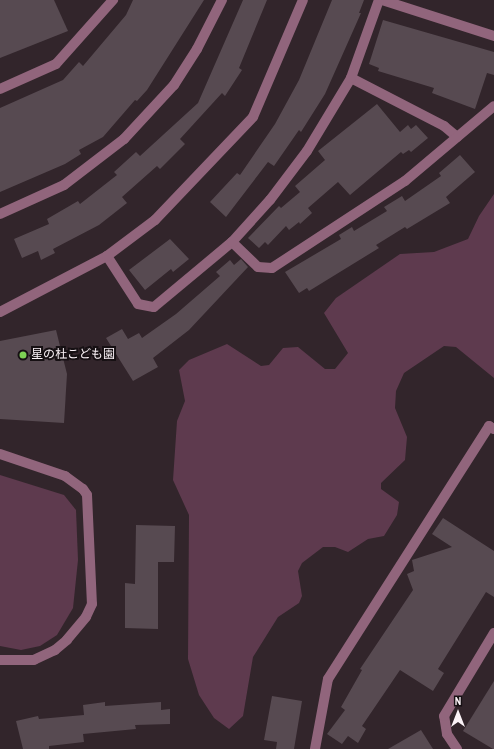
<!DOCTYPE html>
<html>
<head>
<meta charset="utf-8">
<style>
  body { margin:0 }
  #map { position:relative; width:494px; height:749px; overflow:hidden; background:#32252b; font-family:"Archivo Narrow","Noto Sans JP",sans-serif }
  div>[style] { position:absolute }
  .green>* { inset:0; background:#5e3a4e }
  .building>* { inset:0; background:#574a51 }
  .minor>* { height:10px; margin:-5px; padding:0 5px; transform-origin:5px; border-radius:5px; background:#91657c }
  .tertiary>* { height:10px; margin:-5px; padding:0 5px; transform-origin:5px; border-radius:5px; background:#91657c }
  .dots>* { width:11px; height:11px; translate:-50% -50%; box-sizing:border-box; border:2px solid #161013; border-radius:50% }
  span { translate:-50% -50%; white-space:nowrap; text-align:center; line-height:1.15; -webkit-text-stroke:4px #161013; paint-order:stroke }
  .poi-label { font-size:12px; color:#faf2f6 }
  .left { translate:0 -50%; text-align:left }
  .north { position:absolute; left:438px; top:693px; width:40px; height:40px; -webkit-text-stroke:3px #161013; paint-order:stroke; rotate:0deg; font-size:11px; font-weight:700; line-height:16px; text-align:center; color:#faf2f6 }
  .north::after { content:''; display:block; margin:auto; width:14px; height:18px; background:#faf2f6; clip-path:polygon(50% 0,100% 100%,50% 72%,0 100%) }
</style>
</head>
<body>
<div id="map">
  <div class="green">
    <div style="clip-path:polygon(494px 194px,494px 378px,456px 347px,444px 346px,404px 373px,396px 391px,395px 408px,407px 437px,405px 460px,381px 483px,381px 489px,399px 502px,397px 515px,384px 536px,368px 539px,348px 552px,335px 547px,323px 547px,302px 563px,298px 571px,302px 596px,299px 603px,278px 617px,253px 657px,243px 716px,229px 729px,214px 718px,199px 695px,188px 659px,189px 515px,173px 480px,177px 421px,185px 401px,179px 370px,189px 360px,227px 344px,261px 366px,269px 365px,283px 348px,298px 347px,325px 369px,335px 369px,348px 353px,324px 313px,336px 298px,400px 254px,434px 252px,468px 239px,479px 216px)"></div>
    <div style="clip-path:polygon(0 475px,64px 495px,76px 510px,78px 560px,73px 608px,57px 635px,40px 646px,21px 650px,0 646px)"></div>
  </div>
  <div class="building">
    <div style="clip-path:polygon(0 0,54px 0,68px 31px,0 58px)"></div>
    <div style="clip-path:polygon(133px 0,204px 0,147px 90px,137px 101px,135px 100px,103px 137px,79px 150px,81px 154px,65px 164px,0 192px,0 108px,63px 80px,79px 62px,83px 66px,126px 15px)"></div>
    <div style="clip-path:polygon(243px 0,267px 0,239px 68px,242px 70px,225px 96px,222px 93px,180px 139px,185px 144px,160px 169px,157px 166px,122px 197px,127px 203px,99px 225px,53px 249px,55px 253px,41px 260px,38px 251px,22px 258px,14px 239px,49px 224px,47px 219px,78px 201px,80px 204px,117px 175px,114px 172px,136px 152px,140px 156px,198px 103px)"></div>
    <div style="clip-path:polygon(332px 0,364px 0,359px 13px,361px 13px,325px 94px,301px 132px,299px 130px,274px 166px,268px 162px,226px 217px,210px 202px,237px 173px,240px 175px,275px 124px,299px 80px)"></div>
    <div style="clip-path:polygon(383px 20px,494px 52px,494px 75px,487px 73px,475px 109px,432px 93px,434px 88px,378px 71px,379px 68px,369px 64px)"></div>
    <div style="clip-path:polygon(377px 104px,400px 132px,408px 125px,411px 129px,416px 125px,428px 138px,411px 152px,409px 150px,403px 154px,401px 152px,350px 195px,338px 182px,308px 208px,312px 213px,300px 224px,299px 222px,289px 230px,286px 226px,268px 245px,265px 242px,259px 248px,248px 238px,279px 206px,281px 208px,300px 192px,295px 186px,325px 160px,318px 151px)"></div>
    <div style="clip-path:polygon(460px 155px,475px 172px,446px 197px,450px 203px,407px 229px,405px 227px,376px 245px,379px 248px,309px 291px,307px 288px,299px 293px,285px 272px,341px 239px,339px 235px,352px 227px,354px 231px,387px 211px,384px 207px,402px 196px,405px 201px,441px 176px,439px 173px)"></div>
    <div style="clip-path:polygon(170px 239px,189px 259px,173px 272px,171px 269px,145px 290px,129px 270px)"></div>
    <div style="clip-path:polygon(241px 259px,248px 267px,189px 330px,153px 358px,158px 367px,133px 381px,106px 338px,122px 329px,128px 339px,139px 333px,142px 338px,176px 314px,220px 276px,216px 272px,230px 260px,234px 265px)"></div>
    <div style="clip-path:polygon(56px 330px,67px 374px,64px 423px,0 419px,0 341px)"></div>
    <div style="clip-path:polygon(443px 518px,494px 551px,494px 597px,486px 592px,438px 669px,444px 673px,433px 691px,400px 670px,362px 726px,366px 729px,358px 743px,348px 736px,342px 744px,327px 734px,345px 710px,341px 707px,362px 670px,360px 669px,413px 590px,407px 574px,414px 571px,412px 560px,452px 547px,432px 534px)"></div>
    <div style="clip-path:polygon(136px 525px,175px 526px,174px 562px,158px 562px,158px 629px,125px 628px,125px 583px,135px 584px)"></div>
    <div style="clip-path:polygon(494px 681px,494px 749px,493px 749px,463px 731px)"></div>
    <div style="clip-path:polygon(272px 696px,302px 701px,294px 749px,276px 749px,277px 742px,264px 740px)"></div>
    <div style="clip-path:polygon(105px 702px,105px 706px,161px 702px,161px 710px,170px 709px,170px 724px,135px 725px,136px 729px,83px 734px,84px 742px,49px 746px,49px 749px,23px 749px,16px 721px,38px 716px,39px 719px,84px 715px,83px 705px)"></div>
    <div style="clip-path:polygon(421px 730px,433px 749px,388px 749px)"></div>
  </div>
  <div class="minor">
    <div style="left:382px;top:0;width:118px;rotate:17.8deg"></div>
    <div style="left:351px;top:78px;width:105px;rotate:27.3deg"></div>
    <div style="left:444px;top:126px;width:17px;rotate:40deg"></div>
    <div style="left:0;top:89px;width:61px;rotate:-24.1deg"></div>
    <div style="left:56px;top:64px;width:86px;rotate:-48.3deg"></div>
    <div style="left:0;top:214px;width:70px;rotate:-24.4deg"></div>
    <div style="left:64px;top:185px;width:76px;rotate:-37.5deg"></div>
    <div style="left:124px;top:139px;width:74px;rotate:-47.2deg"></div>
    <div style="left:174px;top:85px;width:43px;rotate:-57.4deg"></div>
    <div style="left:197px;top:49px;width:55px;rotate:-63deg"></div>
    <div style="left:232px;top:242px;width:36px;rotate:44deg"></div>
    <div style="left:258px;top:267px;width:14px;rotate:4deg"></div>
    <div style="left:272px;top:268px;width:159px;rotate:-33.2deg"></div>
    <div style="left:405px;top:181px;width:116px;rotate:-40.1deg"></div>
    <div style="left:107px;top:256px;width:57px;rotate:57.1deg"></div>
    <div style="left:138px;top:304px;width:16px;rotate:11deg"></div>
    <div style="left:154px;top:307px;width:102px;rotate:-39.8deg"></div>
    <div style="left:232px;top:242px;width:57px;rotate:-47.9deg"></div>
    <div style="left:270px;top:200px;width:61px;rotate:-52.9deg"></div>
    <div style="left:307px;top:151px;width:85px;rotate:-58.9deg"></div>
    <div style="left:351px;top:78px;width:83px;rotate:-70.3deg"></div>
    <div style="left:315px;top:749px;width:71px;rotate:-79.5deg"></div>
    <div style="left:328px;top:679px;width:300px;rotate:-57.5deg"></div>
    <div style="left:489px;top:426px;width:6px;rotate:31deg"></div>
    <div style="left:457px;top:749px;width:18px;rotate:-124deg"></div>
    <div style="left:447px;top:734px;width:18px;rotate:-99deg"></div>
    <div style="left:444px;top:716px;width:97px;rotate:-58.9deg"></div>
  </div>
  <div class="tertiary">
    <div style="left:0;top:312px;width:121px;rotate:-27.6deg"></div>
    <div style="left:107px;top:256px;width:60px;rotate:-36.9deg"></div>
    <div style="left:155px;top:220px;width:142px;rotate:-46.4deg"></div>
    <div style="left:253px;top:117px;width:127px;rotate:-66.9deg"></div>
    <div style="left:0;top:454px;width:69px;rotate:18.7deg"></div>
    <div style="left:65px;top:476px;width:22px;rotate:36deg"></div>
    <div style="left:83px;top:489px;width:7px;rotate:56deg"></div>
    <div style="left:87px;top:495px;width:109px;rotate:87.4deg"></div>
    <div style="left:92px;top:604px;width:14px;rotate:115deg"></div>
    <div style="left:86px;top:617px;width:30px;rotate:130deg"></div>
    <div style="left:67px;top:640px;width:16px;rotate:140deg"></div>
    <div style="left:55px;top:650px;width:23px;rotate:155deg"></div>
    <div style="left:34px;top:660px;width:34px;rotate:180deg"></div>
  </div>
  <div class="dots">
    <div style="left:23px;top:355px;background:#7dd154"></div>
  </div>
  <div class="poi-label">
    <span class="left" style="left:31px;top:355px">星の杜こども園</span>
  </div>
  <div class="north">N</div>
</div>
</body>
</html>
